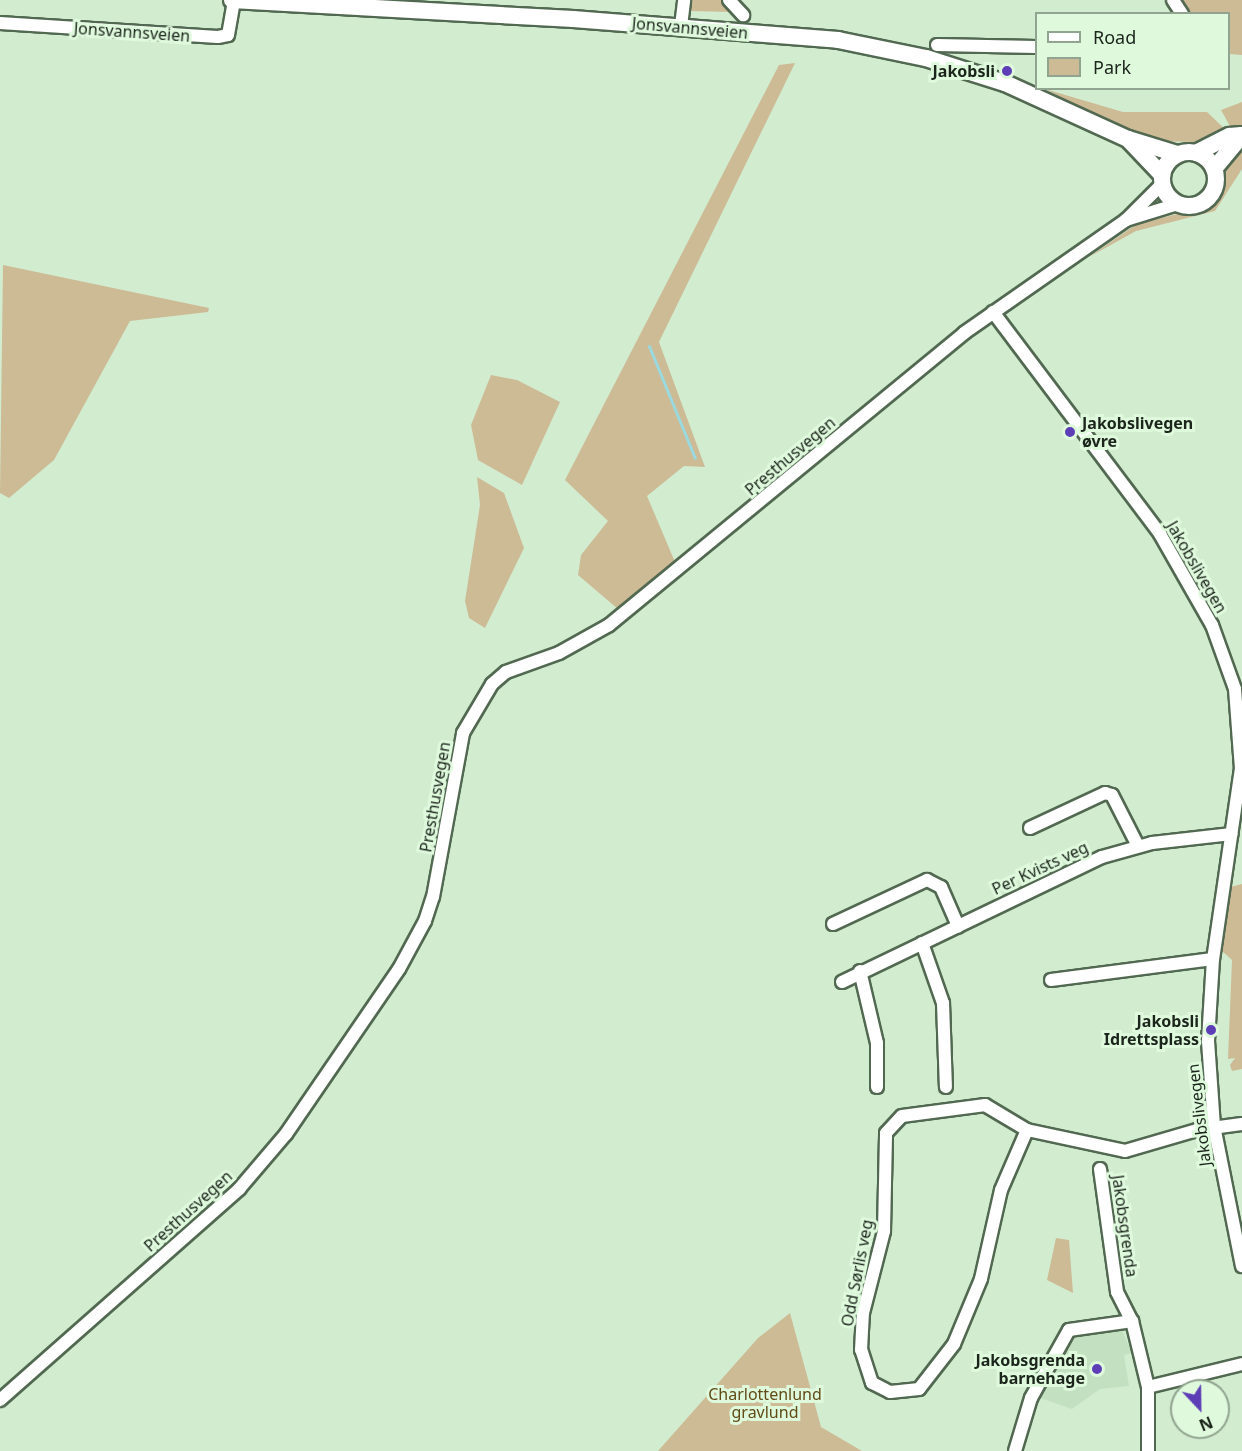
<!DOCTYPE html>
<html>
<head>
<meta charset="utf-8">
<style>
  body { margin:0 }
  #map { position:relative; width:1242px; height:1451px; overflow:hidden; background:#d2ecd0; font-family:"Noto Sans",sans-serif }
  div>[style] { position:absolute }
  .built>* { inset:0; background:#c3e1c1 }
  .green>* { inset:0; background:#cdbb96 }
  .stream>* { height:3px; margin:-1.5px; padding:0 1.5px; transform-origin:1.5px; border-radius:1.5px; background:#9ad9de }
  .roads { filter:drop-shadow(2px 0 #526951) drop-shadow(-2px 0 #526951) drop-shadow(0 2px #526951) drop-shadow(0 -2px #526951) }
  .minor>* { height:12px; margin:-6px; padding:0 6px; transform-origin:6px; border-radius:6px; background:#fff }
  .major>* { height:16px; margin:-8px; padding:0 8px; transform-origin:8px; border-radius:8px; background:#fff }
  .major>.ring { margin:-8px; padding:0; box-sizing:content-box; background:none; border:16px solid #fff; border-radius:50% }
  .dots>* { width:16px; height:16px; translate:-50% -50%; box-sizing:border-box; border:3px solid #dff9dd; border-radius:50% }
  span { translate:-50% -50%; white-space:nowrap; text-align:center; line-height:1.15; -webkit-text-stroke:6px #dff9dd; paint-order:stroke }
  .street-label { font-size:16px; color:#1b251b }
  .poi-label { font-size:16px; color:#1b251b; font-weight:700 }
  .right { translate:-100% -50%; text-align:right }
  .left { translate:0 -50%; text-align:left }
  .park-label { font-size:16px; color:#614b16 }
  .legend { position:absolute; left:1035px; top:12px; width:195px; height:78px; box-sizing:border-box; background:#dff9dd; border:2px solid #91a48f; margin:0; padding:8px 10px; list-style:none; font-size:18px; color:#1b251b }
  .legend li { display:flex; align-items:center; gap:12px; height:30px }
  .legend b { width:30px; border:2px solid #91a48f }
  .north { position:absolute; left:1170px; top:1379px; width:60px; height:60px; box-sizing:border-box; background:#dff9dd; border:2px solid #91a48f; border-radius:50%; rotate:158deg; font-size:16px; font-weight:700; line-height:24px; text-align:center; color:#1b251b }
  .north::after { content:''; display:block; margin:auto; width:21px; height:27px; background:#5e3eb6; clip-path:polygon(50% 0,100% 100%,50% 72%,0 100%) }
</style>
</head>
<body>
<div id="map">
  <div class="built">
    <div style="clip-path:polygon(1121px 1328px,1132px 1353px,1124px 1355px,1129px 1386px,1100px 1389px,1072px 1409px,1040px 1398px,1071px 1338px)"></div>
  </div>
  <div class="green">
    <div style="clip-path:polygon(687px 0,724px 0,734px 12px,688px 11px)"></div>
    <div style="clip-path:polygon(1179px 0,1242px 0,1242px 55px,1229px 54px,1228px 14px,1187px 13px)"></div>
    <div style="clip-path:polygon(795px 63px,659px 342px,705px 467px,684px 466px,647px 496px,675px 562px,618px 609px,578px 575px,581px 555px,608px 521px,565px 480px,779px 65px)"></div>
    <div style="clip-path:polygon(1045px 89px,1123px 112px,1207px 112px,1227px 131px,1231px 128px,1221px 110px,1242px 102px,1242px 125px,1211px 138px,1193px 142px,1159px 141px,1133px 134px)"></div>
    <div style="clip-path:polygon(1242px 145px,1242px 169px,1215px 211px,1136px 231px,1089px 257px,1137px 224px,1210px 206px,1221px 194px,1228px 163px)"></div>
    <div style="clip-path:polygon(3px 265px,209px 308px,208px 312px,130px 321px,54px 460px,9px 498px,0 493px)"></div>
    <div style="clip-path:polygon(491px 375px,517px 380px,560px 402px,522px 485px,478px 460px,471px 425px)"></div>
    <div style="clip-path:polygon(477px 477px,504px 493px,524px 548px,485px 628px,469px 618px,465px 601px,480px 505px)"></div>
    <div style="clip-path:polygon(1242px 884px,1242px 1069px,1232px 1071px,1230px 1065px,1235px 1058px,1228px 1059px,1232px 960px,1222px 951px,1230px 887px)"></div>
    <div style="clip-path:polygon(1056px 1238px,1069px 1240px,1073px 1293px,1047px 1280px)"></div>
    <div style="clip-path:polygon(790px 1313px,821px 1427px,862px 1451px,658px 1451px,758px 1338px)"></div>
  </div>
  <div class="stream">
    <div style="left:649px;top:346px;width:121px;rotate:67.7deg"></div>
  </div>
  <div class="roads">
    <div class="minor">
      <div style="left:729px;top:0;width:21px;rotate:47deg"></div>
      <div style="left:1173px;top:0;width:17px;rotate:57deg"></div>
      <div style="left:0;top:23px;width:218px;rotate:3.7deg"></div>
      <div style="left:218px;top:37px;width:10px;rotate:-11deg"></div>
      <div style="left:228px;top:35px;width:36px;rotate:-80deg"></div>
      <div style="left:681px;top:26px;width:26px;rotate:-83deg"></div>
      <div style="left:937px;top:45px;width:99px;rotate:1.2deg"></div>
      <div style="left:1126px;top:220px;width:54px;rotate:-17.1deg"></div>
      <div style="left:993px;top:312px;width:278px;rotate:53deg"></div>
      <div style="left:1160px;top:534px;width:105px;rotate:60.3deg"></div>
      <div style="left:1212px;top:625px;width:68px;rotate:70.2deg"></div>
      <div style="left:1235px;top:689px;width:79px;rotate:85.7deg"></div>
      <div style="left:1241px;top:768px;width:193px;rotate:98.3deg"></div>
      <div style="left:1213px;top:959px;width:82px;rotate:93.5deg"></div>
      <div style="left:1208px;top:1041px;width:85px;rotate:86deg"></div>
      <div style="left:1214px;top:1126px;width:143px;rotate:78.7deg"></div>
      <div style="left:1030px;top:828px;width:83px;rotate:-25deg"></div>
      <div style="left:1105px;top:793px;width:7px;rotate:16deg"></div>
      <div style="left:1112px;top:795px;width:57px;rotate:63deg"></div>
      <div style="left:833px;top:924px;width:104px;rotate:-25.1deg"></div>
      <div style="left:927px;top:880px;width:16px;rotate:27deg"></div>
      <div style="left:941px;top:887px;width:43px;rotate:66.4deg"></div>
      <div style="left:922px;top:943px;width:64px;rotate:70.7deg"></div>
      <div style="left:943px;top:1003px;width:84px;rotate:88deg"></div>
      <div style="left:860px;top:971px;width:74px;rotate:76.7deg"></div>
      <div style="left:877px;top:1043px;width:44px;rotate:90deg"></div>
      <div style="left:1051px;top:980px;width:163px;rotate:-7.4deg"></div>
      <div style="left:842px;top:982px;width:288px;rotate:-25.7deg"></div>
      <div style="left:1102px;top:857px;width:52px;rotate:-15.6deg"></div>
      <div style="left:1152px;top:843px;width:80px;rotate:-6.5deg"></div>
      <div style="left:1027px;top:1130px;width:65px;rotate:113.4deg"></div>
      <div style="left:1001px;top:1190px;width:91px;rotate:102.7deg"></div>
      <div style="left:981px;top:1279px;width:70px;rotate:112.6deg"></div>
      <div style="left:954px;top:1344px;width:57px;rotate:127.9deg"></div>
      <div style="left:919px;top:1389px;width:29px;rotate:174deg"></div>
      <div style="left:890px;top:1392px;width:20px;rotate:-153deg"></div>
      <div style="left:872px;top:1383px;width:35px;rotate:-108deg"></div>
      <div style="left:861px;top:1350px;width:37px;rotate:-87deg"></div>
      <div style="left:863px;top:1313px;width:85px;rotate:-75.6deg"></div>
      <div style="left:884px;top:1231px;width:98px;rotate:-88.8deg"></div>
      <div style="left:886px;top:1133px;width:23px;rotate:-47deg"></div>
      <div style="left:902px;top:1116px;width:84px;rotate:-7.5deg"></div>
      <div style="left:985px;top:1105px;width:49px;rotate:30.8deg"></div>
      <div style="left:1027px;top:1130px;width:100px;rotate:12.1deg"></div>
      <div style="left:1125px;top:1151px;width:75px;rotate:-16.3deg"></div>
      <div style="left:1197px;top:1130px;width:45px;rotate:-7.6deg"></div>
      <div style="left:1100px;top:1169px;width:124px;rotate:82.1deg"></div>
      <div style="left:1117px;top:1292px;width:33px;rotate:63deg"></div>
      <div style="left:1148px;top:1387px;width:97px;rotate:-13.7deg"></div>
      <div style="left:1148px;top:1387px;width:64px;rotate:90deg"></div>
      <div style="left:0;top:1400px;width:319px;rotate:-41.4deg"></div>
      <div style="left:239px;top:1189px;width:72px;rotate:-49.5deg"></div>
      <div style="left:286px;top:1134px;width:200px;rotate:-55.6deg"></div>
      <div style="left:399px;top:969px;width:55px;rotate:-61.6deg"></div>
      <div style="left:425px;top:921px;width:25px;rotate:-72deg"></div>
      <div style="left:433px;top:897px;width:167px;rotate:-79.6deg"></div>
      <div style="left:463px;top:733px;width:57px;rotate:-59.4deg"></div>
      <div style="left:492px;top:684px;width:18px;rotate:-41deg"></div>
      <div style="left:506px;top:672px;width:56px;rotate:-19.7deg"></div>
      <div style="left:559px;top:653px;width:57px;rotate:-29.2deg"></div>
      <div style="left:609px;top:625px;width:460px;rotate:-39.4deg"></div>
      <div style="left:964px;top:333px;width:198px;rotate:-34.9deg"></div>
      <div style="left:1126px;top:220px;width:51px;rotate:-45deg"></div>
      <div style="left:1015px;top:1451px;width:55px;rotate:-73.2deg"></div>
      <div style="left:1031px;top:1398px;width:78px;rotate:-60.8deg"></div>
      <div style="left:1069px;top:1330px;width:64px;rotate:-8.1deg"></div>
      <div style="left:1132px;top:1321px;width:68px;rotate:76.4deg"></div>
    </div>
    <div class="major">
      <div style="left:232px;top:0;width:342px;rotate:3.2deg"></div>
      <div style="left:573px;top:19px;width:266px;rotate:4.5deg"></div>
      <div style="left:838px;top:40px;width:90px;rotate:11.6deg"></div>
      <div style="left:926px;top:58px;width:83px;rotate:17.6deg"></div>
      <div style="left:1005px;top:83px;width:135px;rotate:24.5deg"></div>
      <div style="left:1128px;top:139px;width:51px;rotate:17deg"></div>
      <div style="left:1128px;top:139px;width:50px;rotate:46.6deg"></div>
      <div class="ring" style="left:1162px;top:152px;width:38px;height:38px"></div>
      <div style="left:1196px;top:153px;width:38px;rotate:-27deg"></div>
      <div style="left:1230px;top:136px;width:11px;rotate:-5deg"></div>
      <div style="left:1214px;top:169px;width:44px;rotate:-50.5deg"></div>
    </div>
  </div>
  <div class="dots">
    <div style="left:1007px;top:71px;background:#5e3eb6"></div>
    <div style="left:1070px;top:432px;background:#5e3eb6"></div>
    <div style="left:1211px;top:1030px;background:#5e3eb6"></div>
    <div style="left:1097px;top:1369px;background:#5e3eb6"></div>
  </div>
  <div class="street-label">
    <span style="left:690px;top:28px;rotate:5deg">Jonsvannsveien</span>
    <span style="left:132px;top:32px;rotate:4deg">Jonsvannsveien</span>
    <span style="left:790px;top:456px;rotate:-40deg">Presthusvegen</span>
    <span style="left:1197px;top:567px;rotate:60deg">Jakobslivegen</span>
    <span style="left:435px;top:797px;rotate:-80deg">Presthusvegen</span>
    <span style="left:1040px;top:868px;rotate:-25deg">Per Kvists veg</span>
    <span style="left:1199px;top:1115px;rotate:-97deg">Jakobslivegen</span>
    <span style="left:188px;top:1211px;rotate:-42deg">Presthusvegen</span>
    <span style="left:1125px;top:1226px;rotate:82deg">Jakobsgrenda</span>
    <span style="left:857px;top:1273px;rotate:-79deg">Odd Sørlis veg</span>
  </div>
  <div class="poi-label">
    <span class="right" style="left:995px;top:71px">Jakobsli</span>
    <span class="left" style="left:1082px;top:432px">Jakobslivegen<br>øvre</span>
    <span class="right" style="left:1199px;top:1030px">Jakobsli<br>Idrettsplass</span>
    <span class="right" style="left:1085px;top:1369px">Jakobsgrenda<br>barnehage</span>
  </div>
  <div class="park-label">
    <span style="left:765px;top:1403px">Charlottenlund<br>gravlund</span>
  </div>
  <ul class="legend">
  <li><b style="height:8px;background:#fff"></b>Road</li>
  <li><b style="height:16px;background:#cdbb96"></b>Park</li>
  </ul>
  <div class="north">N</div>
</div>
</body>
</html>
